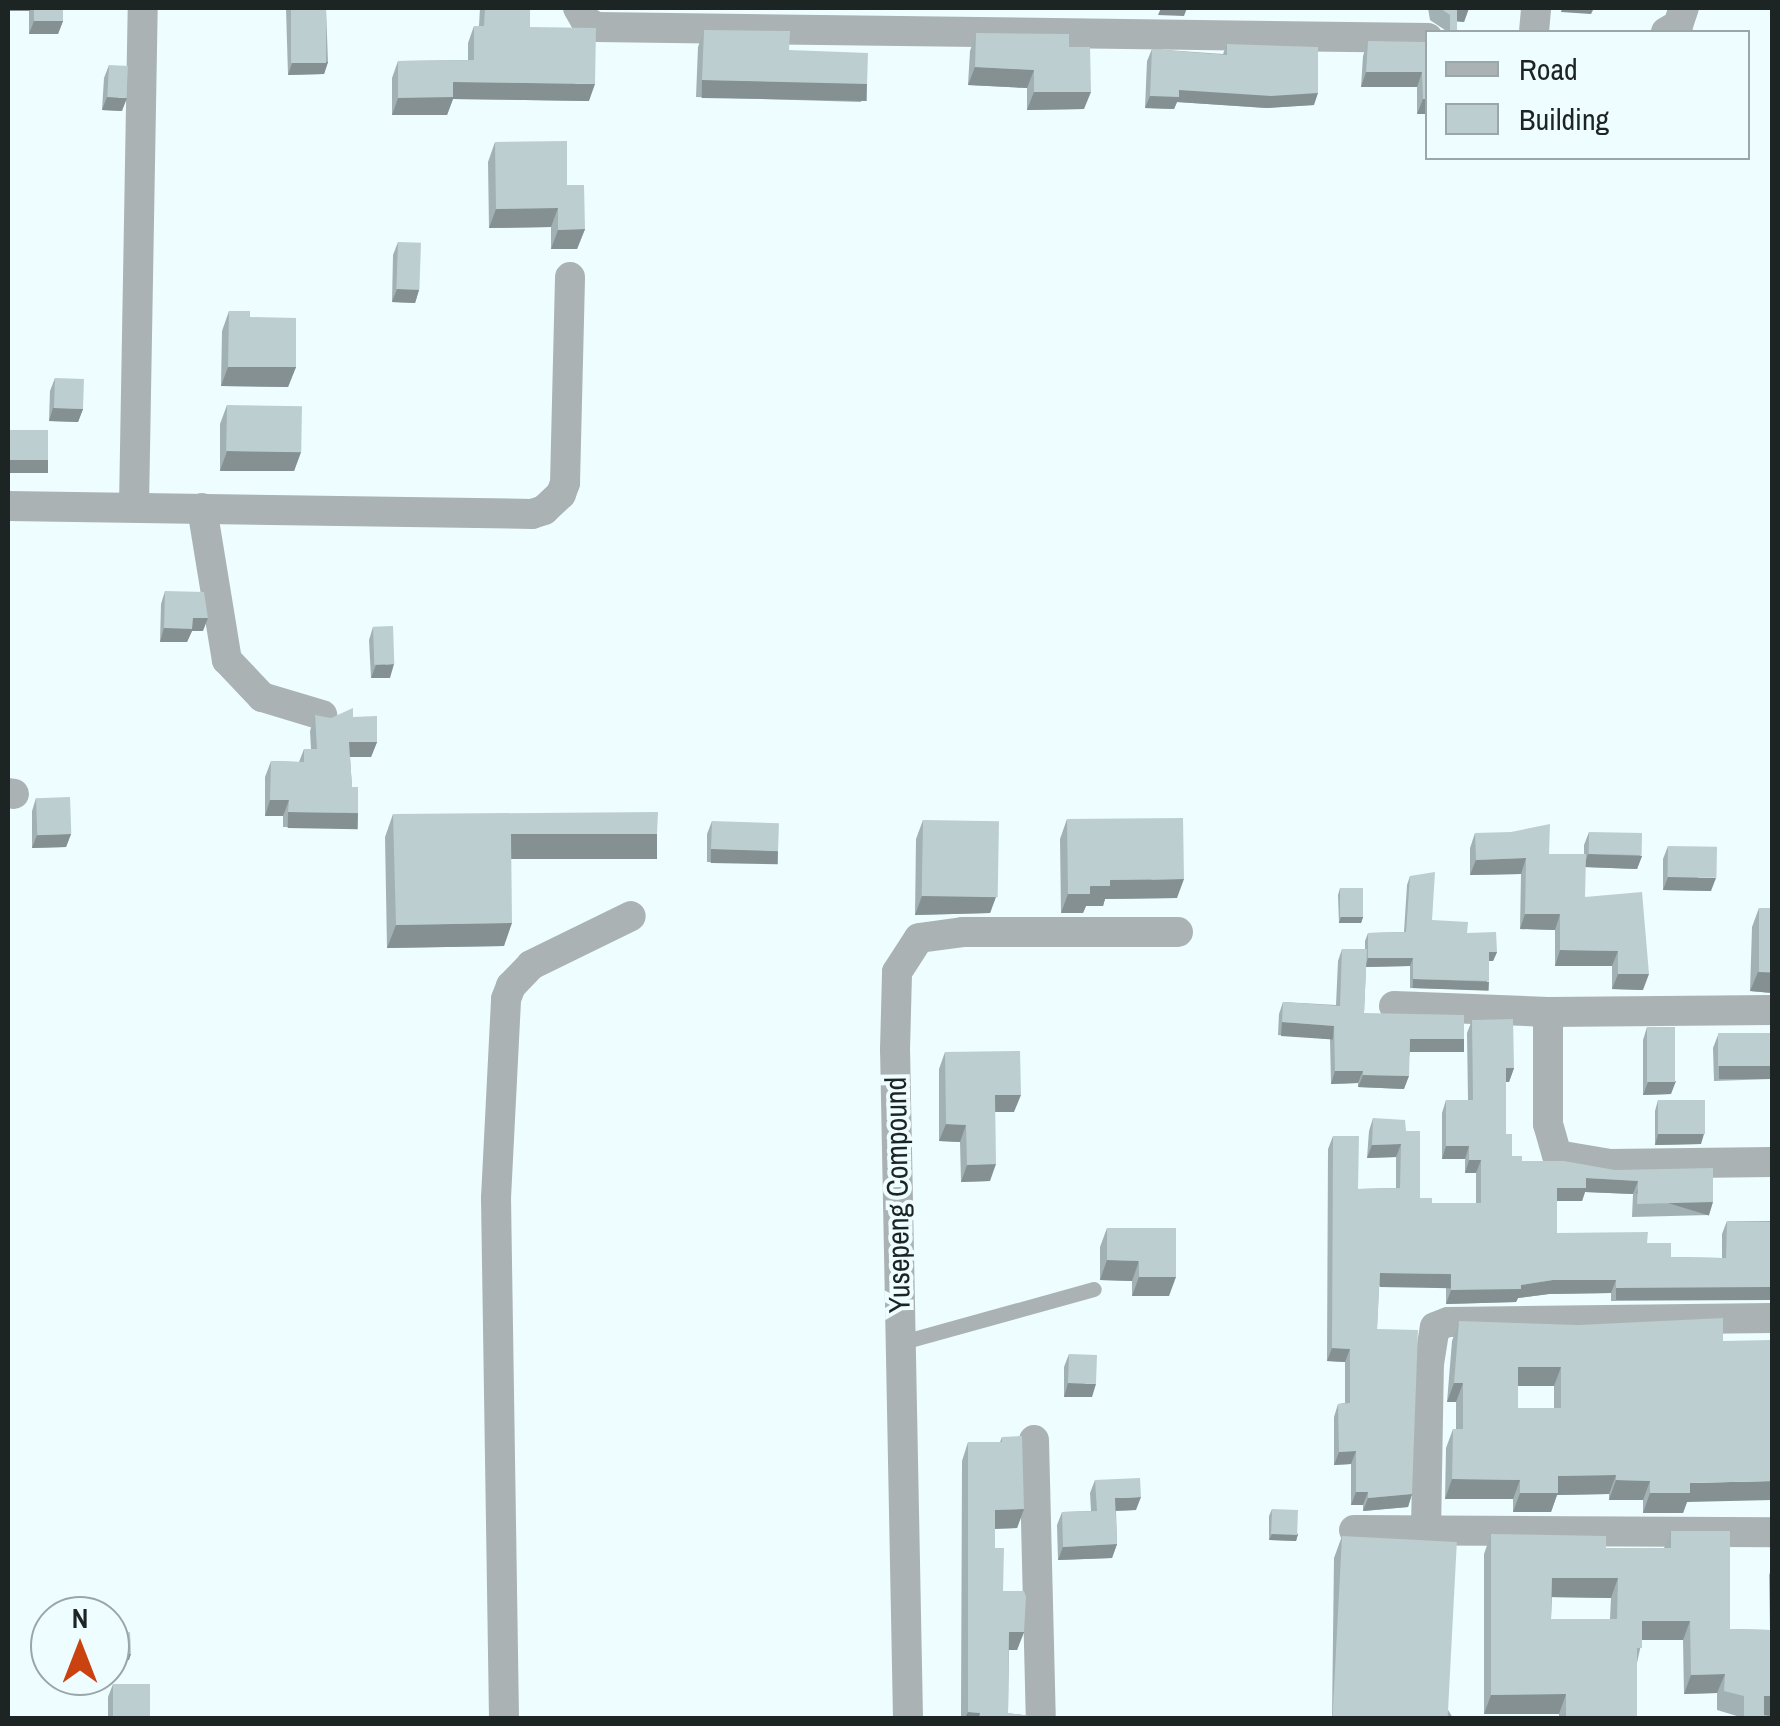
<!DOCTYPE html>
<html>
<head>
<meta charset="utf-8">
<style>
  body { margin:0 }
  #map { position:relative; width:1780px; height:1726px; overflow:hidden; background:#eefdff; font-family:"Archivo Narrow",sans-serif }
  div>[style] { position:absolute }
  .service>* { height:15px; margin:-7.5px; padding:0 7.5px; transform-origin:7.5px; border-radius:7.5px; background:#aab2b3 }
  .minor>* { height:30px; margin:-15px; padding:0 15px; transform-origin:15px; border-radius:15px; background:#aab2b3 }
  .wall>* { inset:0; background:#a2b1b3 }
  .shaded-wall>* { inset:0; background:#849092; transform-origin:0 0 }
  .building>* { inset:0; background:#bcced0; transform-origin:0 0 }
  span { translate:-50% -50%; white-space:nowrap; text-align:center; line-height:1.15; -webkit-text-stroke:8px #eefdff; paint-order:stroke }
  .street-label { font-size:30px; color:#1d2424 }
  .frame { position:absolute; inset:0; border:10px solid #1d2424; pointer-events:none }
  .legend { position:absolute; left:1425px; top:30px; width:325px; height:130px; box-sizing:border-box; background:#eefdff; border:2px solid #9aa6a7; margin:0; padding:12px 18px; list-style:none; font-size:30px; color:#1d2424 }
  .legend li { display:flex; align-items:center; gap:20px; height:50px }
  .legend b { width:50px; border:2px solid #9aa6a7 }
  .north { position:absolute; left:30px; top:1596px; width:100px; height:100px; box-sizing:border-box; background:#eefdff; border:2px solid #9aa6a7; border-radius:50%; rotate:0deg; font-size:28px; font-weight:700; line-height:40px; text-align:center; color:#1d2424 }
  .north::after { content:''; display:block; margin:auto; width:35px; height:45px; background:#c9420f; clip-path:polygon(50% 0,100% 100%,50% 72%,0 100%) }
</style>
</head>
<body>
<div id="map">
  <div class="service">
    <div style="left:899px;top:1343px;width:202px;rotate:-15.5deg"></div>
  </div>
  <div class="minor">
    <div style="left:578px;top:8px;width:14px;rotate:60deg"></div>
    <div style="left:585px;top:20px;width:13px;rotate:32deg"></div>
    <div style="left:596px;top:27px;width:832px;rotate:0.76deg"></div>
    <div style="left:1534px;top:32px;width:24px;rotate:-85deg"></div>
    <div style="left:1666px;top:32px;width:14px;rotate:-30deg"></div>
    <div style="left:1678px;top:25px;width:18px;rotate:-71deg"></div>
    <div style="left:8px;top:506px;width:524px;rotate:0.87deg"></div>
    <div style="left:532px;top:514px;width:13px;rotate:-18deg"></div>
    <div style="left:544px;top:510px;width:23px;rotate:-43deg"></div>
    <div style="left:561px;top:494px;width:12px;rotate:-70deg"></div>
    <div style="left:565px;top:483px;width:206px;rotate:-88.6deg"></div>
    <div style="left:134px;top:507px;width:499px;rotate:-89deg"></div>
    <div style="left:202px;top:508px;width:154px;rotate:80.7deg"></div>
    <div style="left:227px;top:660px;width:51px;rotate:46.6deg"></div>
    <div style="left:262px;top:697px;width:63px;rotate:16.7deg"></div>
    <div style="left:8px;top:793px;width:6px;rotate:9deg"></div>
    <div style="left:1394px;top:1006px;width:154px;rotate:2.2deg"></div>
    <div style="left:1548px;top:1012px;width:224px;rotate:-0.5deg"></div>
    <div style="left:1548px;top:1012px;width:112px;rotate:90deg"></div>
    <div style="left:1548px;top:1124px;width:32px;rotate:74deg"></div>
    <div style="left:1557px;top:1155px;width:54px;rotate:9.6deg"></div>
    <div style="left:1610px;top:1164px;width:162px;rotate:-0.7deg"></div>
    <div style="left:1034px;top:1440px;width:278px;rotate:88.6deg"></div>
    <div style="left:1354px;top:1530px;width:418px;rotate:0.3deg"></div>
    <div style="left:1426px;top:1531px;width:167px;rotate:-89deg"></div>
    <div style="left:1429px;top:1364px;width:37px;rotate:-81deg"></div>
    <div style="left:1435px;top:1327px;width:14px;rotate:-21deg"></div>
    <div style="left:1448px;top:1322px;width:324px;rotate:-0.7deg"></div>
    <div style="left:504px;top:1718px;width:520px;rotate:-90.88deg"></div>
    <div style="left:496px;top:1198px;width:199px;rotate:-87.1deg"></div>
    <div style="left:506px;top:999px;width:14px;rotate:-69deg"></div>
    <div style="left:511px;top:986px;width:29px;rotate:-46deg"></div>
    <div style="left:531px;top:965px;width:111px;rotate:-26.1deg"></div>
    <div style="left:908px;top:1718px;width:668px;rotate:-91.11deg"></div>
    <div style="left:895px;top:1050px;width:78px;rotate:-88.5deg"></div>
    <div style="left:897px;top:972px;width:40px;rotate:-57.1deg"></div>
    <div style="left:919px;top:938px;width:44px;rotate:-7.8deg"></div>
    <div style="left:963px;top:932px;width:215px"></div>
  </div>
  <div class="wall">
    <div style="clip-path:polygon(8px 8px,63px 8px,63px 21px,58px 34px,29px 34px,29px 11px,8px 11px)"></div>
    <div style="clip-path:polygon(286px 8px,326px 8px,328px 62px,324px 74px,288px 75px)"></div>
    <div style="clip-path:polygon(480px 8px,530px 8px,530px 27px,589px 101px,453px 99px,447px 115px,392px 115px,392px 78px,398px 61px,468px 60px,468px 43px,474px 26px,479px 26px)"></div>
    <div style="clip-path:polygon(1428px 8px,1469px 8px,1464px 22px,1457px 21px,1457px 32px,1445px 32px,1445px 30px,1430px 20px)"></div>
    <div style="clip-path:polygon(704px 30px,789px 50px,867px 84px,861px 102px,696px 97px,698px 47px)"></div>
    <div style="clip-path:polygon(976px 33px,1069px 47px,1084px 109px,1027px 110px,1027px 88px,968px 85px,970px 51px)"></div>
    <div style="clip-path:polygon(1368px 41px,1428px 42px,1428px 114px,1417px 114px,1417px 87px,1361px 87px,1363px 56px)"></div>
    <div style="clip-path:polygon(1227px 44px,1314px 105px,1267px 108px,1177px 102px,1174px 109px,1145px 108px,1147px 61px,1152px 49px,1223px 54px)"></div>
    <div style="clip-path:polygon(109px 65px,122px 111px,102px 110px,104px 78px)"></div>
    <div style="clip-path:polygon(495px 142px,567px 185px,585px 229px,577px 249px,551px 249px,551px 227px,489px 228px,488px 162px)"></div>
    <div style="clip-path:polygon(398px 242px,419px 290px,415px 303px,392px 302px,393px 255px)"></div>
    <div style="clip-path:polygon(229px 311px,250px 317px,296px 367px,288px 387px,221px 386px,222px 331px)"></div>
    <div style="clip-path:polygon(55px 378px,83px 409px,78px 422px,49px 421px,50px 391px)"></div>
    <div style="clip-path:polygon(227px 405px,301px 452px,294px 471px,220px 471px,220px 424px)"></div>
    <div style="clip-path:polygon(165px 591px,203px 631px,192px 631px,187px 642px,160px 642px,161px 604px)"></div>
    <div style="clip-path:polygon(373px 627px,390px 678px,371px 678px,369px 640px)"></div>
    <div style="clip-path:polygon(315px 715px,331px 718px,353px 717px,377px 742px,371px 757px,350px 757px,352px 787px,358px 813px,353px 828px,283px 827px,283px 816px,265px 816px,265px 777px,271px 761px,299px 762px,304px 749px,311px 749px,310px 731px)"></div>
    <div style="clip-path:polygon(36px 798px,71px 834px,66px 847px,32px 848px,32px 811px)"></div>
    <div style="clip-path:polygon(393px 814px,657px 834px,649px 857px,511px 857px,504px 946px,387px 948px,385px 837px)"></div>
    <div style="clip-path:polygon(1067px 819px,1177px 898px,1105px 899px,1103px 906px,1086px 906px,1083px 913px,1061px 913px,1060px 839px)"></div>
    <div style="clip-path:polygon(923px 820px,997px 894px,990px 913px,915px 915px,916px 839px)"></div>
    <div style="clip-path:polygon(712px 821px,773px 863px,707px 862px,707px 834px)"></div>
    <div style="clip-path:polygon(1589px 832px,1642px 856px,1637px 869px,1585px 867px,1585px 897px,1643px 990px,1612px 989px,1612px 966px,1555px 966px,1555px 930px,1520px 929px,1521px 874px,1470px 875px,1470px 848px,1475px 833px,1549px 854px,1584px 854px,1584px 845px)"></div>
    <div style="clip-path:polygon(1668px 846px,1711px 891px,1663px 890px,1663px 859px)"></div>
    <div style="clip-path:polygon(1410px 876px,1432px 920px,1467px 933px,1497px 952px,1493px 961px,1489px 961px,1486px 990px,1410px 988px,1410px 966px,1366px 967px,1364px 1013px,1464px 1039px,1460px 1051px,1410px 1051px,1404px 1089px,1358px 1087px,1358px 1083px,1331px 1084px,1330px 1039px,1278px 1035px,1279px 1014px,1283px 1002px,1336px 1005px,1338px 961px,1342px 949px,1365px 949px,1365px 941px,1368px 933px,1404px 932px,1407px 885px)"></div>
    <div style="clip-path:polygon(1340px 888px,1363px 917px,1361px 923px,1339px 923px,1338px 895px)"></div>
    <div style="clip-path:polygon(1759px 908px,1772px 908px,1772px 993px,1750px 991px,1752px 927px)"></div>
    <div style="clip-path:polygon(1472px 1020px,1514px 1068px,1509px 1082px,1506px 1082px,1506px 1134px,1512px 1156px,1522px 1161px,1615px 1170px,1709px 1215px,1632px 1217px,1633px 1194px,1585px 1192px,1582px 1201px,1557px 1201px,1557px 1233px,1647px 1243px,1671px 1257px,1722px 1258px,1722px 1234px,1727px 1221px,1770px 1221px,1770px 1181px,1772px 1175px,1772px 1300px,1611px 1301px,1611px 1293px,1549px 1294px,1518px 1298px,1516px 1302px,1446px 1304px,1446px 1287px,1379px 1286px,1377px 1329px,1412px 1494px,1408px 1507px,1363px 1511px,1363px 1505px,1351px 1505px,1351px 1464px,1334px 1465px,1334px 1417px,1338px 1404px,1345px 1403px,1345px 1362px,1327px 1361px,1328px 1149px,1333px 1136px,1358px 1189px,1396px 1188px,1396px 1157px,1367px 1158px,1369px 1131px,1373px 1118px,1406px 1131px,1420px 1198px,1432px 1203px,1476px 1203px,1476px 1173px,1465px 1173px,1465px 1159px,1442px 1159px,1442px 1113px,1446px 1100px,1468px 1100px,1467px 1033px)"></div>
    <div style="clip-path:polygon(1647px 1027px,1671px 1094px,1643px 1095px,1643px 1040px)"></div>
    <div style="clip-path:polygon(1772px 1033px,1772px 1079px,1714px 1081px,1713px 1048px,1718px 1035px)"></div>
    <div style="clip-path:polygon(945px 1052px,1014px 1112px,995px 1112px,990px 1181px,961px 1182px,960px 1142px,939px 1141px,939px 1069px)"></div>
    <div style="clip-path:polygon(1658px 1100px,1701px 1144px,1655px 1145px,1655px 1111px)"></div>
    <div style="clip-path:polygon(1107px 1228px,1169px 1296px,1132px 1296px,1132px 1281px,1100px 1280px,1100px 1247px)"></div>
    <div style="clip-path:polygon(evenodd,1459px 1321px,1579px 1325px,1687px 1502px,1683px 1513px,1643px 1513px,1643px 1500px,1609px 1500px,1609px 1494px,1557px 1495px,1551px 1512px,1513px 1512px,1513px 1499px,1445px 1499px,1446px 1448px,1453px 1429px,1456px 1429px,1456px 1402px,1447px 1402px,1452px 1341px,1459px 1321px,1518px 1386px,1554px 1386px,1554px 1408px,1518px 1408px,1518px 1386px)"></div>
    <div style="clip-path:polygon(1069px 1354px,1092px 1397px,1064px 1397px,1064px 1367px)"></div>
    <div style="clip-path:polygon(1002px 1437px,1024px 1509px,1017px 1528px,995px 1529px,995px 1548px,1003px 1591px,1024px 1632px,1017px 1650px,1009px 1650px,1008px 1713px,1044px 1718px,961px 1718px,962px 1461px,968px 1442px,1000px 1442px)"></div>
    <div style="clip-path:polygon(1095px 1480px,1136px 1510px,1116px 1511px,1117px 1544px,1112px 1558px,1058px 1560px,1057px 1525px,1062px 1512px,1091px 1511px,1090px 1493px)"></div>
    <div style="clip-path:polygon(1272px 1509px,1298px 1534px,1296px 1541px,1269px 1540px,1269px 1516px)"></div>
    <div style="clip-path:polygon(evenodd,1671px 1531px,1730px 1629px,1770px 1630px,1769px 1575px,1772px 1567px,1772px 1716px,1764px 1715px,1764px 1718px,1737px 1718px,1737px 1716px,1717px 1710px,1717px 1693px,1684px 1694px,1683px 1640px,1642px 1640px,1637px 1663px,1637px 1718px,1559px 1718px,1559px 1714px,1484px 1714px,1484px 1554px,1491px 1534px,1606px 1548px,1664px 1548px,1671px 1531px,1552px 1597px,1611px 1598px,1610px 1619px,1551px 1619px,1552px 1597px)"></div>
    <div style="clip-path:polygon(1342px 1536px,1453px 1718px,1332px 1718px,1334px 1558px)"></div>
    <div style="clip-path:polygon(113px 1684px,149px 1718px,108px 1718px,108px 1697px)"></div>
  </div>
  <div class="shaded-wall">
    <div style="left:8px;top:8px;width:22px;height:3px"></div>
    <div style="clip-path:polygon(240px 8px,284px 8px,283px 9px)"></div>
    <div style="clip-path:polygon(1161px 8px,1187px 8px,1184px 16px,1158px 15px)"></div>
    <div style="clip-path:polygon(1456px 8px,1469px 8px,1464px 22px,1452px 21px)"></div>
    <div style="clip-path:polygon(1562px 8px,1594px 8px,1591px 14px,1561px 12px)"></div>
    <div style="clip-path:polygon(34px 21px,63px 21px,58px 34px,29px 34px)"></div>
    <div style="clip-path:polygon(328px 62px,324px 74px,288px 75px,292px 63px)"></div>
    <div style="clip-path:polygon(975px 67px,1034px 70px,1027px 88px,968px 85px)"></div>
    <div style="clip-path:polygon(1366px 72px,1422px 72px,1417px 87px,1361px 87px)"></div>
    <div style="left:702px;top:80px;width:165px;height:18px;rotate:1deg"></div>
    <div style="clip-path:polygon(453px 82px,595px 84px,589px 101px,453px 99px,447px 115px,392px 115px,398px 98px)"></div>
    <div style="clip-path:polygon(1179px 90px,1318px 93px,1314px 105px,1267px 108px,1177px 102px,1174px 109px,1145px 108px,1150px 96px)"></div>
    <div style="clip-path:polygon(1034px 92px,1091px 92px,1084px 109px,1027px 110px)"></div>
    <div style="clip-path:polygon(107px 97px,127px 98px,122px 111px,102px 110px)"></div>
    <div style="clip-path:polygon(1423px 99px,1428px 99px,1428px 114px,1417px 114px)"></div>
    <div style="clip-path:polygon(558px 208px,551px 227px,489px 228px,496px 209px)"></div>
    <div style="clip-path:polygon(585px 229px,577px 249px,551px 249px,558px 230px)"></div>
    <div style="clip-path:polygon(397px 289px,419px 290px,415px 303px,392px 302px)"></div>
    <div style="clip-path:polygon(228px 367px,296px 367px,288px 387px,221px 386px)"></div>
    <div style="clip-path:polygon(53px 408px,83px 409px,78px 422px,49px 421px)"></div>
    <div style="clip-path:polygon(227px 451px,301px 452px,294px 471px,220px 471px)"></div>
    <div style="left:8px;top:460px;width:40px;height:13px"></div>
    <div style="clip-path:polygon(193px 618px,208px 618px,203px 631px,192px 631px,187px 642px,160px 642px,164px 628px)"></div>
    <div style="clip-path:polygon(394px 664px,390px 678px,371px 678px,376px 665px)"></div>
    <div style="clip-path:polygon(349px 742px,377px 742px,371px 757px,343px 757px)"></div>
    <div style="clip-path:polygon(270px 800px,289px 800px,283px 816px,265px 816px)"></div>
    <div style="left:288px;top:812px;width:70px;height:16px;rotate:1deg"></div>
    <div style="clip-path:polygon(71px 834px,66px 847px,32px 848px,37px 835px)"></div>
    <div style="left:511px;top:834px;width:146px;height:25px"></div>
    <div style="left:711px;top:849px;width:67px;height:14px;rotate:1deg"></div>
    <div style="clip-path:polygon(1588px 854px,1642px 856px,1637px 869px,1584px 867px)"></div>
    <div style="clip-path:polygon(1526px 858px,1521px 874px,1470px 875px,1476px 860px)"></div>
    <div style="clip-path:polygon(1668px 877px,1716px 878px,1711px 891px,1663px 890px)"></div>
    <div style="clip-path:polygon(1184px 879px,1177px 898px,1105px 899px,1103px 906px,1086px 906px,1083px 913px,1061px 913px,1068px 894px,1110px 880px)"></div>
    <div style="clip-path:polygon(997px 894px,990px 913px,915px 915px,922px 896px)"></div>
    <div style="clip-path:polygon(1525px 914px,1560px 914px,1555px 930px,1520px 929px)"></div>
    <div style="clip-path:polygon(1341px 917px,1363px 917px,1361px 923px,1339px 923px)"></div>
    <div style="clip-path:polygon(512px 923px,504px 946px,387px 948px,396px 925px)"></div>
    <div style="clip-path:polygon(1560px 950px,1618px 951px,1612px 966px,1555px 966px)"></div>
    <div style="clip-path:polygon(1489px 952px,1497px 952px,1493px 961px,1486px 961px)"></div>
    <div style="clip-path:polygon(1368px 958px,1413px 958px,1410px 966px,1365px 967px)"></div>
    <div style="clip-path:polygon(1758px 972px,1772px 973px,1772px 993px,1750px 991px)"></div>
    <div style="clip-path:polygon(1618px 974px,1649px 974px,1643px 990px,1612px 989px)"></div>
    <div style="left:1413px;top:979px;width:76px;height:9px;rotate:2deg"></div>
    <div style="left:1282px;top:1022px;width:52px;height:14px;rotate:4deg"></div>
    <div style="left:1410px;top:1039px;width:54px;height:13px"></div>
    <div style="left:1772px;top:1066px;width:13px;height:53px;rotate:90deg"></div>
    <div style="clip-path:polygon(1506px 1068px,1514px 1068px,1509px 1082px,1501px 1082px)"></div>
    <div style="clip-path:polygon(1335px 1071px,1363px 1071px,1358px 1083px,1331px 1084px)"></div>
    <div style="clip-path:polygon(1363px 1075px,1409px 1076px,1404px 1089px,1358px 1087px)"></div>
    <div style="clip-path:polygon(1676px 1081px,1671px 1094px,1643px 1095px,1648px 1082px)"></div>
    <div style="clip-path:polygon(995px 1095px,1021px 1095px,1014px 1112px,988px 1112px)"></div>
    <div style="clip-path:polygon(946px 1124px,966px 1125px,960px 1142px,939px 1141px)"></div>
    <div style="clip-path:polygon(1658px 1134px,1704px 1134px,1701px 1144px,1655px 1145px)"></div>
    <div style="clip-path:polygon(1401px 1144px,1396px 1157px,1367px 1158px,1372px 1145px)"></div>
    <div style="clip-path:polygon(1446px 1146px,1469px 1146px,1465px 1159px,1442px 1159px)"></div>
    <div style="clip-path:polygon(1469px 1160px,1481px 1160px,1476px 1173px,1465px 1173px)"></div>
    <div style="clip-path:polygon(996px 1164px,990px 1181px,961px 1182px,967px 1165px)"></div>
    <div style="clip-path:polygon(1586px 1178px,1638px 1181px,1633px 1194px,1585px 1192px,1582px 1201px,1552px 1201px,1557px 1188px)"></div>
    <div style="left:1713px;top:1202px;width:14px;height:76px;rotate:107deg"></div>
    <div style="clip-path:polygon(1107px 1260px,1139px 1261px,1132px 1281px,1100px 1280px)"></div>
    <div style="left:1380px;top:1273px;width:71px;height:14px;rotate:1deg"></div>
    <div style="clip-path:polygon(1139px 1277px,1176px 1277px,1169px 1296px,1132px 1296px)"></div>
    <div style="clip-path:polygon(1553px 1280px,1616px 1280px,1611px 1293px,1549px 1294px,1518px 1298px,1516px 1302px,1446px 1304px,1451px 1290px,1521px 1285px)"></div>
    <div style="left:1772px;top:1287px;width:13px;height:156px;rotate:90deg"></div>
    <div style="clip-path:polygon(1332px 1348px,1350px 1349px,1345px 1362px,1327px 1361px)"></div>
    <div style="clip-path:polygon(1518px 1367px,1561px 1367px,1554px 1386px,1511px 1386px)"></div>
    <div style="clip-path:polygon(1068px 1383px,1096px 1384px,1092px 1397px,1064px 1397px)"></div>
    <div style="clip-path:polygon(1454px 1383px,1463px 1383px,1456px 1402px,1447px 1402px)"></div>
    <div style="clip-path:polygon(1356px 1451px,1351px 1464px,1334px 1465px,1339px 1452px)"></div>
    <div style="clip-path:polygon(1616px 1475px,1609px 1494px,1557px 1495px,1551px 1512px,1513px 1512px,1520px 1493px,1558px 1476px)"></div>
    <div style="clip-path:polygon(1452px 1479px,1520px 1480px,1513px 1499px,1445px 1499px)"></div>
    <div style="clip-path:polygon(1616px 1480px,1650px 1481px,1643px 1500px,1609px 1500px)"></div>
    <div style="clip-path:polygon(1772px 1481px,1772px 1500px,1687px 1502px,1683px 1513px,1643px 1513px,1650px 1493px,1690px 1483px)"></div>
    <div style="clip-path:polygon(1356px 1492px,1368px 1492px,1363px 1505px,1351px 1505px)"></div>
    <div style="clip-path:polygon(1412px 1494px,1408px 1507px,1363px 1511px,1368px 1498px)"></div>
    <div style="clip-path:polygon(1141px 1497px,1136px 1510px,1110px 1511px,1115px 1498px)"></div>
    <div style="clip-path:polygon(1024px 1509px,1017px 1528px,988px 1529px,995px 1510px)"></div>
    <div style="clip-path:polygon(1272px 1534px,1298px 1534px,1296px 1541px,1269px 1540px)"></div>
    <div style="clip-path:polygon(1117px 1544px,1112px 1558px,1058px 1560px,1063px 1547px)"></div>
    <div style="clip-path:polygon(1552px 1578px,1618px 1578px,1611px 1598px,1545px 1597px)"></div>
    <div style="clip-path:polygon(1642px 1621px,1690px 1621px,1683px 1640px,1635px 1640px)"></div>
    <div style="clip-path:polygon(1009px 1632px,1024px 1632px,1017px 1650px,1003px 1650px)"></div>
    <div style="clip-path:polygon(110px 1654px,131px 1654px,129px 1660px,110px 1661px)"></div>
    <div style="clip-path:polygon(1725px 1674px,1717px 1693px,1684px 1694px,1691px 1675px)"></div>
    <div style="clip-path:polygon(1566px 1694px,1559px 1714px,1484px 1714px,1491px 1695px)"></div>
    <div style="clip-path:polygon(1764px 1696px,1772px 1696px,1772px 1716px,1757px 1715px)"></div>
    <div style="clip-path:polygon(968px 1712px,980px 1713px,978px 1718px,965px 1718px)"></div>
  </div>
  <div class="building">
    <div style="left:34px;top:8px;width:29px;height:13px"></div>
    <div style="left:291px;top:8px;width:35px;height:55px"></div>
    <div style="clip-path:polygon(485px 8px,530px 8px,530px 27px,596px 28px,595px 84px,453px 82px,453px 97px,398px 98px,398px 61px,474px 60px,474px 26px,484px 26px)"></div>
    <div style="clip-path:polygon(1440px 8px,1457px 8px,1457px 32px,1448px 32px,1450px 32px,1450px 15px)"></div>
    <div style="clip-path:polygon(704px 30px,790px 31px,789px 50px,868px 53px,867px 84px,702px 80px)"></div>
    <div style="clip-path:polygon(976px 33px,1069px 34px,1069px 47px,1090px 47px,1091px 92px,1034px 92px,1034px 70px,975px 67px)"></div>
    <div style="clip-path:polygon(1368px 41px,1428px 42px,1428px 99px,1423px 99px,1422px 72px,1366px 72px)"></div>
    <div style="clip-path:polygon(1227px 44px,1318px 47px,1318px 93px,1271px 96px,1179px 90px,1179px 97px,1150px 96px,1152px 49px,1227px 55px)"></div>
    <div style="left:109px;top:65px;width:19px;height:32px;rotate:3deg"></div>
    <div style="clip-path:polygon(567px 141px,567px 185px,584px 185px,585px 229px,558px 230px,558px 208px,496px 209px,495px 142px)"></div>
    <div style="left:398px;top:242px;width:23px;height:47px;rotate:2deg"></div>
    <div style="clip-path:polygon(229px 311px,250px 311px,250px 317px,296px 318px,296px 367px,228px 367px)"></div>
    <div style="left:55px;top:378px;width:29px;height:30px;rotate:2deg"></div>
    <div style="left:227px;top:405px;width:75px;height:46px;rotate:1deg"></div>
    <div style="left:8px;top:430px;width:40px;height:30px"></div>
    <div style="clip-path:polygon(165px 591px,204px 592px,208px 618px,193px 618px,192px 629px,164px 628px)"></div>
    <div style="left:393px;top:626px;width:38px;height:20px;rotate:88deg"></div>
    <div style="clip-path:polygon(353px 708px,353px 717px,377px 716px,377px 742px,349px 742px,352px 787px,358px 787px,358px 813px,288px 812px,289px 800px,270px 800px,271px 761px,304px 762px,304px 749px,317px 749px,315px 715px,331px 718px)"></div>
    <div style="left:70px;top:797px;width:37px;height:34px;rotate:88deg"></div>
    <div style="clip-path:polygon(658px 812px,657px 834px,511px 834px,512px 923px,396px 925px,393px 814px)"></div>
    <div style="clip-path:polygon(1183px 818px,1184px 879px,1110px 880px,1110px 886px,1090px 886px,1090px 894px,1068px 894px,1067px 819px)"></div>
    <div style="left:923px;top:820px;width:76px;height:76px;rotate:1deg"></div>
    <div style="left:712px;top:821px;width:67px;height:28px;rotate:2deg"></div>
    <div style="clip-path:polygon(1550px 824px,1549px 854px,1586px 854px,1585px 897px,1642px 892px,1649px 974px,1618px 974px,1618px 951px,1560px 950px,1560px 914px,1525px 914px,1526px 858px,1476px 860px,1475px 833px,1511px 832px)"></div>
    <div style="left:1589px;top:832px;width:53px;height:22px;rotate:1deg"></div>
    <div style="left:1668px;top:846px;width:49px;height:31px;rotate:1deg"></div>
    <div style="clip-path:polygon(1435px 872px,1432px 920px,1468px 922px,1467px 933px,1496px 932px,1497px 952px,1489px 952px,1489px 981px,1413px 979px,1413px 958px,1368px 958px,1368px 933px,1406px 932px,1410px 876px)"></div>
    <div style="left:1340px;top:888px;width:23px;height:29px"></div>
    <div style="left:1759px;top:908px;width:13px;height:64px"></div>
    <div style="clip-path:polygon(1342px 949px,1367px 949px,1364px 1013px,1464px 1015px,1464px 1039px,1410px 1039px,1409px 1076px,1363px 1075px,1363px 1071px,1335px 1071px,1334px 1026px,1282px 1022px,1283px 1002px,1340px 1006px)"></div>
    <div style="clip-path:polygon(1513px 1019px,1514px 1068px,1506px 1068px,1506px 1134px,1512px 1134px,1512px 1156px,1522px 1156px,1522px 1161px,1564px 1161px,1615px 1170px,1713px 1168px,1713px 1202px,1637px 1204px,1638px 1181px,1586px 1178px,1586px 1188px,1557px 1188px,1557px 1233px,1648px 1232px,1647px 1243px,1671px 1243px,1671px 1257px,1726px 1258px,1727px 1221px,1772px 1222px,1772px 1287px,1616px 1288px,1616px 1280px,1553px 1280px,1521px 1285px,1521px 1289px,1451px 1290px,1451px 1274px,1380px 1273px,1377px 1329px,1418px 1330px,1412px 1494px,1368px 1498px,1368px 1492px,1356px 1492px,1356px 1451px,1339px 1452px,1338px 1404px,1350px 1403px,1350px 1349px,1332px 1348px,1333px 1136px,1359px 1136px,1358px 1189px,1400px 1188px,1401px 1144px,1372px 1145px,1373px 1118px,1405px 1120px,1406px 1131px,1420px 1131px,1420px 1198px,1432px 1198px,1432px 1203px,1481px 1203px,1481px 1160px,1469px 1160px,1469px 1146px,1446px 1146px,1446px 1100px,1473px 1100px,1472px 1020px)"></div>
    <div style="left:1647px;top:1027px;width:28px;height:55px"></div>
    <div style="left:1772px;top:1033px;width:33px;height:54px;rotate:90deg"></div>
    <div style="clip-path:polygon(1020px 1051px,1021px 1095px,995px 1095px,996px 1164px,967px 1165px,966px 1125px,946px 1124px,945px 1052px)"></div>
    <div style="left:1658px;top:1100px;width:47px;height:34px"></div>
    <div style="clip-path:polygon(1107px 1228px,1176px 1228px,1176px 1277px,1139px 1277px,1139px 1261px,1107px 1260px)"></div>
    <div style="clip-path:polygon(evenodd,1723px 1318px,1723px 1341px,1772px 1340px,1772px 1481px,1690px 1483px,1690px 1493px,1650px 1493px,1650px 1481px,1616px 1480px,1616px 1475px,1558px 1476px,1558px 1493px,1520px 1493px,1520px 1480px,1452px 1479px,1453px 1429px,1463px 1429px,1463px 1383px,1454px 1383px,1459px 1321px,1579px 1325px,1723px 1318px,1518px 1367px,1561px 1367px,1561px 1408px,1518px 1408px,1518px 1367px)"></div>
    <div style="left:1069px;top:1354px;width:28px;height:29px;rotate:2deg"></div>
    <div style="clip-path:polygon(1022px 1436px,1024px 1509px,995px 1510px,995px 1548px,1004px 1548px,1003px 1591px,1024px 1591px,1026px 1597px,1024px 1632px,1009px 1632px,1008px 1713px,1044px 1718px,980px 1718px,980px 1713px,968px 1712px,968px 1442px,1002px 1442px,1002px 1437px)"></div>
    <div style="clip-path:polygon(1140px 1478px,1141px 1497px,1115px 1498px,1117px 1544px,1063px 1547px,1062px 1512px,1097px 1511px,1095px 1480px)"></div>
    <div style="left:1272px;top:1509px;width:26px;height:25px;rotate:2deg"></div>
    <div style="clip-path:polygon(evenodd,1671px 1531px,1730px 1531px,1730px 1629px,1772px 1630px,1772px 1696px,1764px 1696px,1764px 1718px,1744px 1718px,1744px 1696px,1724px 1691px,1725px 1674px,1691px 1675px,1690px 1621px,1642px 1621px,1642px 1648px,1637px 1648px,1637px 1718px,1566px 1718px,1566px 1694px,1491px 1695px,1491px 1534px,1606px 1536px,1606px 1548px,1671px 1548px,1671px 1531px,1552px 1578px,1618px 1578px,1617px 1619px,1551px 1619px,1552px 1578px)"></div>
    <div style="left:1342px;top:1536px;width:115px;height:182px;rotate:3deg"></div>
    <div style="left:130px;top:1632px;width:22px;height:20px;rotate:87deg"></div>
    <div style="left:113px;top:1684px;width:37px;height:34px"></div>
  </div>
  <div class="street-label">
    <span style="left:897px;top:1195px;rotate:-91deg">Yusepeng Compound</span>
  </div>
  <div class="frame"></div>
  <ul class="legend">
  <li><b style="height:12px;background:#aab2b3"></b>Road</li>
  <li><b style="height:28px;background:#bcced0"></b>Building</li>
  </ul>
  <div class="north">N</div>
</div>
</body>
</html>
